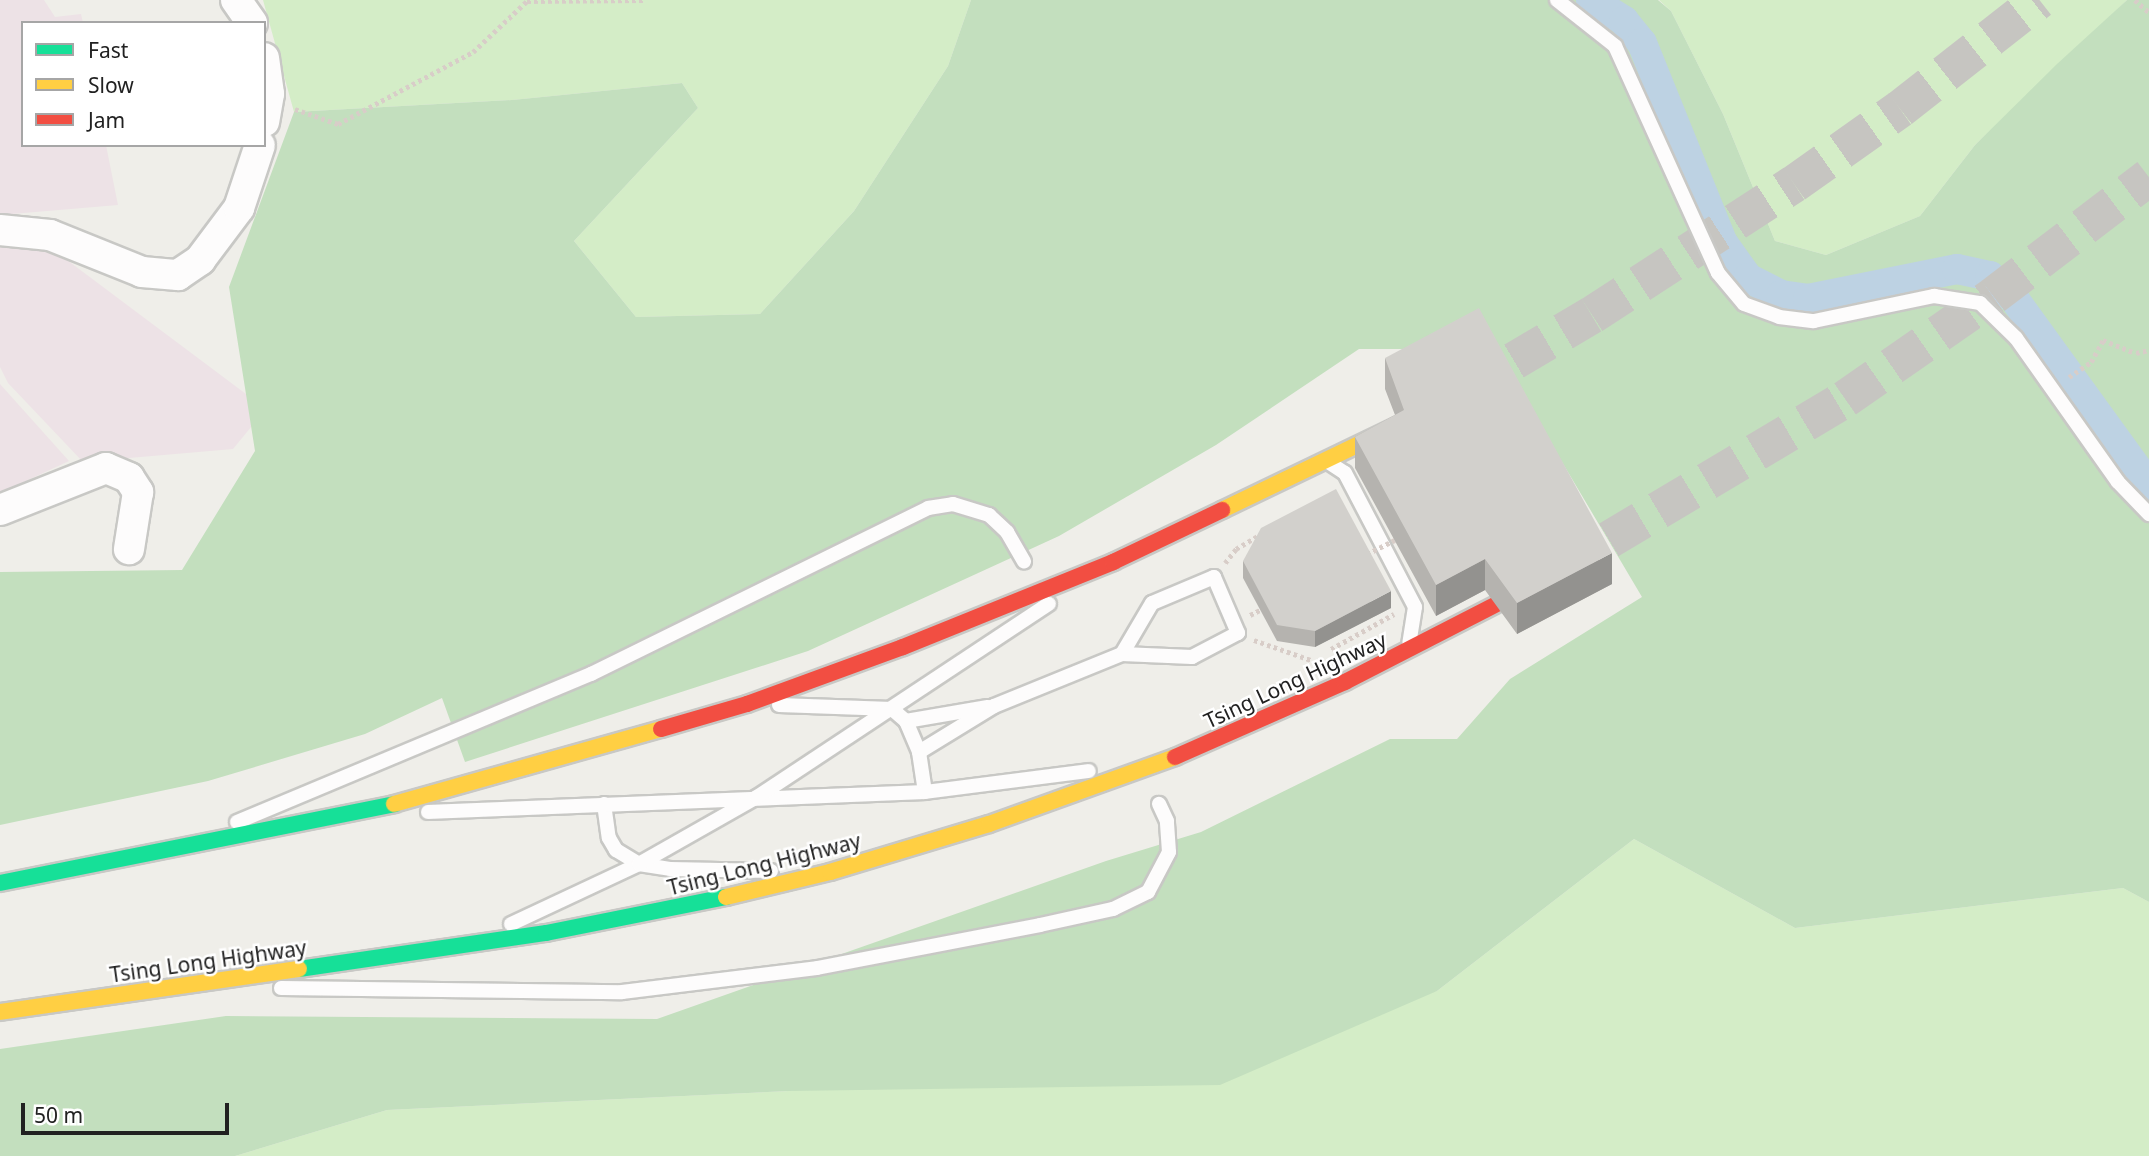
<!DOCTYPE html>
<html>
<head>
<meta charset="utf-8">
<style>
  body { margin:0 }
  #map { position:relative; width:2149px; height:1156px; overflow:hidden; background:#efeee9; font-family:"Noto Sans",sans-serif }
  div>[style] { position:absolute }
  .industrial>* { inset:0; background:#ede2e6 }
  .grass>* { inset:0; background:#d4edc7 }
  .forest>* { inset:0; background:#c3dfbe }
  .canal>* { height:30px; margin:-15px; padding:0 15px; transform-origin:15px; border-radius:15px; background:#bdd2e3 }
  .highway-tunnel>* { height:38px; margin-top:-19px; transform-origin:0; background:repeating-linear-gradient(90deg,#c6c5c1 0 38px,transparent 0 57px) }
  .path>* { height:4.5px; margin-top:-2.25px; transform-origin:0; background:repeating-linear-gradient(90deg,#d8cdc8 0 3.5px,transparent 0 7px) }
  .roads { filter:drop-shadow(2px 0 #c8c8c5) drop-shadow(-2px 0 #c8c8c5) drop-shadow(0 2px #c8c8c5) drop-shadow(0 -2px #c8c8c5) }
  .lane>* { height:14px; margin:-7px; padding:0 7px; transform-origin:7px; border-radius:7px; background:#fdfcfc }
  .street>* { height:30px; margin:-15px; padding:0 15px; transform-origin:15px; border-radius:15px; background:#fdfcfc }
  .fast>* { height:16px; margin:-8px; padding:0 8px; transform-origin:8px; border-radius:8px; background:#16e098 }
  .slow>* { height:16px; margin:-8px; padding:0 8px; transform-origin:8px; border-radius:8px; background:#ffcf43 }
  .jam>* { height:16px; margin:-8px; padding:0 8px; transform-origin:8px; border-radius:8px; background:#f24e42 }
  .path-bridge>* { height:4.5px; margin-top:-2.25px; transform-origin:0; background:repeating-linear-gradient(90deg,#d8cdc8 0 3.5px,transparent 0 7px) }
  .wall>* { inset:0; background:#b5b3af }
  .shaded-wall>* { inset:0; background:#93928f }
  .building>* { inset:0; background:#d2d0cc }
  span { translate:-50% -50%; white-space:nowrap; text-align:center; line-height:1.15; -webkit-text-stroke:5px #fff; paint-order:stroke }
  .street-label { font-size:21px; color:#212121 }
  .legend { position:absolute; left:21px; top:21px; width:245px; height:126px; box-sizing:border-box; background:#fff; border:2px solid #a6a6a6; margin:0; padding:9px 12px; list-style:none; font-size:21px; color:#212121 }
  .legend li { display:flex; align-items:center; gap:14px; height:35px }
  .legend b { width:35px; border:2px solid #a6a6a6 }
  .scale { position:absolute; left:21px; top:1103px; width:208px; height:32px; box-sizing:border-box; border:4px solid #212121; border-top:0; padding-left:9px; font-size:21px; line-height:24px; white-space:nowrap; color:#212121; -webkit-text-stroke:5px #fff; paint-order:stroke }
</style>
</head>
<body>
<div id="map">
  <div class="industrial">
    <div style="clip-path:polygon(0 0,44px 0,55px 17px,81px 14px,83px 23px,23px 23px,23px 145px,106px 145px,118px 205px,0 215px)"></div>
    <div style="clip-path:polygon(0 247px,55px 251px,266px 409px,233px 449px,83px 462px,8px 383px,0 367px)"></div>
    <div style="clip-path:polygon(0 384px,69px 461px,0 493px)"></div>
  </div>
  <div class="grass">
    <div style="clip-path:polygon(263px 0,971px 0,948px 66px,854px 211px,760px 314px,636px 317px,574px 241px,698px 108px,682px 83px,512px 100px,294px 112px)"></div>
    <div style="clip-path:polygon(1659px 0,2127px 0,1975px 145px,1920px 216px,1826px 255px,1775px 241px,1723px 114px,1671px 11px)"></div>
    <div style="clip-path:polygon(1634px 839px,1795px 928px,2123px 888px,2149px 902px,2149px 1156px,235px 1156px,387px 1110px,789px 1091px,1437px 991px)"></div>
  </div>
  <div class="forest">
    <div style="clip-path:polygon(971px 0,1658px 0,1671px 11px,1723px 114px,1775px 241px,1826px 255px,1920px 216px,1975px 145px,2057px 64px,2127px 0,2149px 0,2149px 902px,2123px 888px,1795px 928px,1634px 839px,1437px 991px,1220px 1085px,789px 1091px,387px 1110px,235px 1156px,0 1156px,0 1049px,226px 1016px,657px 1019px,1106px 861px,1201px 832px,1390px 739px,1457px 739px,1510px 679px,1642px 597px,1482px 327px,1413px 349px,1359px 349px,1216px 445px,1059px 536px,808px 651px,465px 762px,442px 698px,365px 734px,208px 781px,0 825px,0 572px,182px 570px,255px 451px,229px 287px,294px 112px,512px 100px,682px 83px,698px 108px,574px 241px,636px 317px,760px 314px,854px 211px,948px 66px)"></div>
  </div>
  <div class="canal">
    <div style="left:1591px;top:0;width:39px;rotate:32deg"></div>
    <div style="left:1624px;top:21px;width:28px;rotate:51deg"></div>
    <div style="left:1642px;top:43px;width:216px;rotate:68deg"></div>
    <div style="left:1723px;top:243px;width:43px;rotate:54.5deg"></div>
    <div style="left:1748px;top:278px;width:37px;rotate:27deg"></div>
    <div style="left:1781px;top:295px;width:27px;rotate:8deg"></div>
    <div style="left:1808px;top:299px;width:152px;rotate:-11.4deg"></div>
    <div style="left:1957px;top:269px;width:34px;rotate:12deg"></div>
    <div style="left:1990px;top:276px;width:35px;rotate:44deg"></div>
    <div style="left:2015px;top:300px;width:228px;rotate:54.1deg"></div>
  </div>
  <div class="highway-tunnel">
    <div style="left:1465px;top:390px;width:147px;rotate:-30.6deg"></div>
    <div style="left:1592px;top:315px;width:241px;rotate:-33deg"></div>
    <div style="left:1794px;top:184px;width:130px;rotate:-35.3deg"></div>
    <div style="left:1900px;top:109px;width:177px;rotate:-38.1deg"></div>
    <div style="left:1560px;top:569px;width:332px;rotate:-30.8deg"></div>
    <div style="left:1845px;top:399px;width:180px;rotate:-34.8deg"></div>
    <div style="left:1993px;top:296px;width:196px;rotate:-37.3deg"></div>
  </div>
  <div class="path">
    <div style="left:2135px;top:0;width:18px;rotate:41deg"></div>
    <div style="left:295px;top:109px;width:46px;rotate:19.2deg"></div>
    <div style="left:338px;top:124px;width:153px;rotate:-28.1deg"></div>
    <div style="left:473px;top:52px;width:74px;rotate:-43.4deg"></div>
    <div style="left:527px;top:1px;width:117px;rotate:-0.5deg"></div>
    <div style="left:2069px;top:377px;width:27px;rotate:-34deg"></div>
    <div style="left:2091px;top:362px;width:25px;rotate:-61deg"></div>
    <div style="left:2103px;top:340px;width:35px;rotate:22deg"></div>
    <div style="left:2136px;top:353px;width:13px;rotate:-13deg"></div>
    <div style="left:1225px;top:563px;width:18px;rotate:-52deg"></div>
    <div style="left:1236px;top:549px;width:26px;rotate:-31deg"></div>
    <div style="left:1250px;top:615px;width:11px;rotate:-27deg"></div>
    <div style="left:1254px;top:640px;width:60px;rotate:19.3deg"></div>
    <div style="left:1331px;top:649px;width:72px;rotate:-29.1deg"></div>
  </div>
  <div class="roads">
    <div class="lane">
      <div style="left:1557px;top:0;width:74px;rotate:38.4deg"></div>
      <div style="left:1615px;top:46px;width:249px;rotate:65.6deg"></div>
      <div style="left:1718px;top:273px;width:40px;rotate:50deg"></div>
      <div style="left:1744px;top:304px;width:37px;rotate:20deg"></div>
      <div style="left:1779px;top:317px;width:35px;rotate:7deg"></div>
      <div style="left:1814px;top:321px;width:123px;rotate:-11.8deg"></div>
      <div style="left:1934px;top:296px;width:47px;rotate:8.7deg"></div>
      <div style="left:1980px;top:303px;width:50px;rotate:44.2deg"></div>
      <div style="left:2016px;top:338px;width:176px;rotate:54.7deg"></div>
      <div style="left:2118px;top:482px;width:45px;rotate:45.9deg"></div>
      <div style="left:1328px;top:462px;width:20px;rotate:33deg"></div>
      <div style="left:1345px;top:473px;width:151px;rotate:62.4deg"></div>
      <div style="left:1415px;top:607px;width:36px;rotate:99deg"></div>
      <div style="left:779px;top:705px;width:113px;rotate:2deg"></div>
      <div style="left:892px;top:709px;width:18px;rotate:41deg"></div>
      <div style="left:906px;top:721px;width:34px;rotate:67deg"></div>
      <div style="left:919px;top:752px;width:40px;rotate:81.5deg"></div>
      <div style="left:906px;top:721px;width:83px;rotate:-9.7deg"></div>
      <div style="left:919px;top:752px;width:88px;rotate:-31.5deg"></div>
      <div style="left:994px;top:706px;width:138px;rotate:-22.1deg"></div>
      <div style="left:1122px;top:654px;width:70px;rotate:2.5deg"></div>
      <div style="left:1192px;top:657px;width:52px;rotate:-27.6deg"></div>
      <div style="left:1238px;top:633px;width:61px;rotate:-113.2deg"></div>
      <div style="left:1214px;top:577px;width:67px;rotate:157.2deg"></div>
      <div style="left:1152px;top:603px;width:59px;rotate:120.5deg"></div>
      <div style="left:604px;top:804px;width:34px;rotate:82deg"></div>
      <div style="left:609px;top:838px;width:14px;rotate:60deg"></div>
      <div style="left:616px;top:850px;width:27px;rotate:31deg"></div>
      <div style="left:639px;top:864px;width:31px;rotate:9deg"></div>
      <div style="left:670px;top:869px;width:101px;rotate:1.1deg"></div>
      <div style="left:428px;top:812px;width:497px;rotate:-2.3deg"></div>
      <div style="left:925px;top:792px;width:165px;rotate:-7.3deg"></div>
      <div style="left:237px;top:822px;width:384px;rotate:-22.7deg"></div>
      <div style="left:591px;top:674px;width:376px;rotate:-26.2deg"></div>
      <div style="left:928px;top:508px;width:25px;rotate:-9deg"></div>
      <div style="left:953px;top:504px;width:38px;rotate:17deg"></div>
      <div style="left:989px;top:515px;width:25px;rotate:43deg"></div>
      <div style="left:1007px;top:532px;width:34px;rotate:60deg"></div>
      <div style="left:511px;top:924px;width:141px;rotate:-25.1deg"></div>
      <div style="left:639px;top:864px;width:136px;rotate:-29.6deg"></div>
      <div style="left:757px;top:797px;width:350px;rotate:-33.5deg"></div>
      <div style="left:281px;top:988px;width:341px;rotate:0.7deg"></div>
      <div style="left:622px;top:992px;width:196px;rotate:-7deg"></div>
      <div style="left:817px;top:968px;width:227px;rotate:-10.9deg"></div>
      <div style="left:1040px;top:925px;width:75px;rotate:-12.4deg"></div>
      <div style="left:1113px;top:909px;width:39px;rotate:-26deg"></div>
      <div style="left:1148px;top:892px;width:45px;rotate:-62.3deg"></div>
      <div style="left:1169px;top:852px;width:31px;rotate:-94deg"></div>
      <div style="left:1167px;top:821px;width:19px;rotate:-115deg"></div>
    </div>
    <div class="street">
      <div style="left:236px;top:0;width:28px;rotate:55deg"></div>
      <div style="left:264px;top:58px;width:36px;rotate:82deg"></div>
      <div style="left:269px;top:94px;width:28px;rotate:100deg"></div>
      <div style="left:0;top:230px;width:50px;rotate:5.7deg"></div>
      <div style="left:50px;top:235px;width:99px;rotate:21.9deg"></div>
      <div style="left:142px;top:272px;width:36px;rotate:5deg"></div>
      <div style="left:178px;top:275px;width:27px;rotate:-34deg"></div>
      <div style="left:200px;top:260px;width:65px;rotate:-53.1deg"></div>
      <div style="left:239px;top:208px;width:66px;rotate:-71.6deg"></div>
      <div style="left:0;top:510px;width:114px;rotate:-21.6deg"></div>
      <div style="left:106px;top:468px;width:25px;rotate:23deg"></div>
      <div style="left:129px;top:478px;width:17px;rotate:57deg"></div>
      <div style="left:138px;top:492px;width:58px;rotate:99deg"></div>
    </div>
    <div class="fast">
      <div style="left:0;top:883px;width:402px;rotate:-11.3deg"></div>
      <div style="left:299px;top:969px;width:250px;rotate:-8.3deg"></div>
      <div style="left:546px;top:933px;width:184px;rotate:-11.3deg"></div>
    </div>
    <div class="slow">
      <div style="left:1222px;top:510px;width:196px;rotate:-25.7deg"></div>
      <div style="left:394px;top:804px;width:277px;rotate:-15.7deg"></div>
      <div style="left:726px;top:897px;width:107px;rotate:-13.5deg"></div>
      <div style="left:830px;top:872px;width:166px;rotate:-16.8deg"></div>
      <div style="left:989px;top:824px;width:198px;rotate:-19.8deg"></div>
      <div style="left:0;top:1012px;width:302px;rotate:-8.2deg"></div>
    </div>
    <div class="jam">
      <div style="left:661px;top:729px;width:90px;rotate:-16.2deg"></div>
      <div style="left:747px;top:704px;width:166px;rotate:-20.1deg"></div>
      <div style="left:903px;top:647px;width:227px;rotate:-22deg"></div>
      <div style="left:1113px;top:562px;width:121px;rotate:-25.5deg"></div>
      <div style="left:1175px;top:757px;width:186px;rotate:-23.8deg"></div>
      <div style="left:1345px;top:682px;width:169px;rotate:-27.2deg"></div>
    </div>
  </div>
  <div class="path-bridge">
    <div style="left:1367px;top:554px;width:31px;rotate:-27deg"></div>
  </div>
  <div class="wall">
    <div style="clip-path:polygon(1385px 358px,1612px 584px,1517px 634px,1485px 590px,1436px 616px,1355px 468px,1355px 437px,1395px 415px,1385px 389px)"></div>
    <div style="clip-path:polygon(1243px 561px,1391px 608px,1315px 647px,1277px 641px,1243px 578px)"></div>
  </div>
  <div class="shaded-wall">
    <div style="clip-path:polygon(1612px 553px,1612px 584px,1517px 634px,1517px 603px)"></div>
    <div style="clip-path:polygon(1485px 559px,1485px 590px,1436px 616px,1436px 585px)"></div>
    <div style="clip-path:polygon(1391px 591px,1391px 608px,1315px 647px,1315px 631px)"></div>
  </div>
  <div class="building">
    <div style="clip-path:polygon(1479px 308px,1612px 553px,1517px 603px,1485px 559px,1436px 585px,1355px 437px,1404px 410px,1385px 358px)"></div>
    <div style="clip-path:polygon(1336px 489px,1391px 591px,1315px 631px,1277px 625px,1243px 561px,1261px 528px)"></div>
  </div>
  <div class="street-label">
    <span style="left:1295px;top:680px;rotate:-25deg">Tsing Long Highway</span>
    <span style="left:764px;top:864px;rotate:-14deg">Tsing Long Highway</span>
    <span style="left:208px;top:961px;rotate:-8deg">Tsing Long Highway</span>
  </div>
  <ul class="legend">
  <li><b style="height:9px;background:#16e098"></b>Fast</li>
  <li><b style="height:9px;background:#ffcf43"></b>Slow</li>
  <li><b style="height:9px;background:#f24e42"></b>Jam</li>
  </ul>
  <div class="scale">50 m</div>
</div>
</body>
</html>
